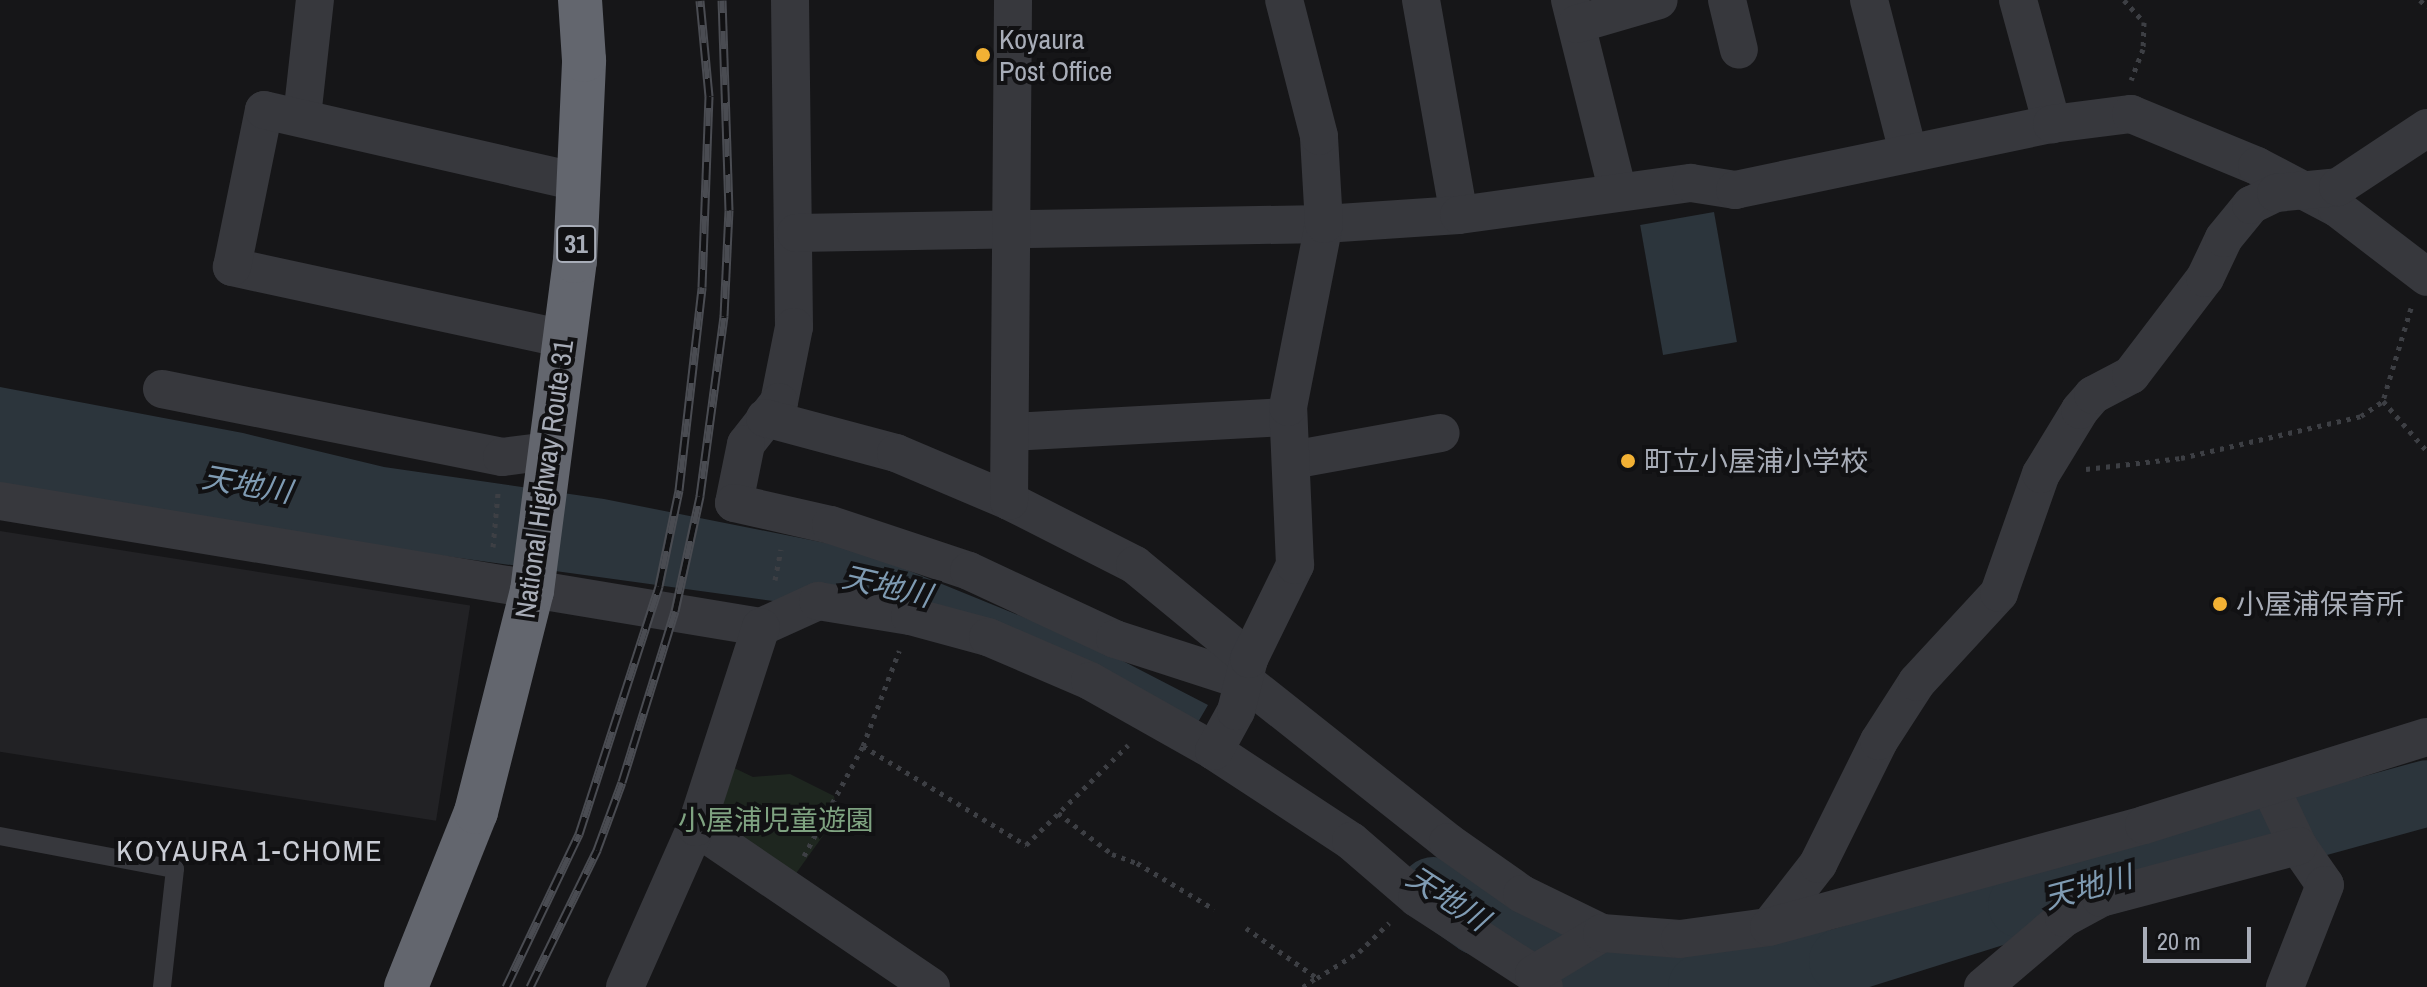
<!DOCTYPE html>
<html>
<head>
<meta charset="utf-8">
<style>
  body { margin:0 }
  #map { position:relative; width:2427px; height:987px; overflow:hidden; background:#161618; font-family:"Archivo Narrow","Noto Sans JP",sans-serif }
  div>[style] { position:absolute }
  .built>* { inset:0; background:#222225; transform-origin:0 0 }
  .green>* { inset:0; background:#1e261f }
  .water>* { inset:0; background:#2c353c; transform-origin:0 0 }
  .river>* { height:66px; margin:-33px; padding:0 33px; transform-origin:33px; border-radius:33px; background:#2c353c }
  .path>* { height:5px; margin-top:-2.5px; transform-origin:0; background:repeating-linear-gradient(90deg,#3d3f44 0 4px,transparent 0 10px) }
  .lane>* { height:18px; margin:-9px; padding:0 9px; transform-origin:9px; border-radius:9px; background:#37383d }
  .street>* { height:38px; margin:-19px; padding:0 19px; transform-origin:19px; border-radius:19px; background:#37383d }
  .highway>* { height:44px; margin:-22px; padding:0 22px; transform-origin:22px; border-radius:22px; background:#63666e }
  .rail>* { height:9px; margin-top:-4.5px; transform-origin:0; background:repeating-linear-gradient(90deg,#111113 0 18px,#4a4c52 0 36px); box-sizing:border-box; border-block:2px solid #4a4c52 }
  .dots>* { width:22px; height:22px; translate:-50% -50%; box-sizing:border-box; border:4px solid #111113; border-radius:50% }
  span { translate:-50% -50%; white-space:nowrap; text-align:center; line-height:1.15; -webkit-text-stroke:8px #111113; paint-order:stroke }
  .shield-label span { padding:2px 6px; background:#111113; border:2px solid; border-radius:6px; -webkit-text-stroke-width:0 }
  .shield-label { font-size:26px; color:#a8adb8; font-weight:700 }
  .poi-label { font-size:28px; color:#a8adb8 }
  .left { translate:0 -50%; text-align:left }
  .street-label { font-size:28px; color:#a8adb8 }
  .park-label { font-size:28px; color:#7fa381 }
  .water-label { font-size:30px; color:#7f9bb3; font-style:italic }
  .neighbourhood-label { font-size:30px; color:#c9ccd4; letter-spacing:2px }
  .scale { position:absolute; left:2143px; top:927px; width:108px; height:36px; box-sizing:border-box; border:4px solid #a8adb8; border-top:0; padding-left:10px; font-size:24px; line-height:28px; white-space:nowrap; color:#a8adb8; -webkit-text-stroke:6px #111113; paint-order:stroke }
</style>
</head>
<body>
<div id="map">
  <div class="built">
    <div style="left:0;top:531px;width:476px;height:218px;rotate:9deg"></div>
  </div>
  <div class="green">
    <div style="clip-path:polygon(730px 766px,753px 777px,790px 774px,834px 796px,838px 815px,797px 872px,792px 889px,707px 830px)"></div>
  </div>
  <div class="water">
    <div style="left:1714px;top:212px;width:132px;height:75px;rotate:80deg"></div>
    <div style="clip-path:polygon(0 387px,243px 433px,384px 467px,604px 499px,856px 549px,1092px 645px,1208px 705px,1187px 741px,1106px 699px,883px 616px,0 495px)"></div>
  </div>
  <div class="river">
    <div style="left:1433px;top:890px;width:55px;rotate:35.4deg"></div>
    <div style="left:1478px;top:922px;width:123px;rotate:23.4deg"></div>
    <div style="left:1591px;top:971px;width:90px;rotate:10.2deg"></div>
    <div style="left:1701px;top:987px;width:143px;rotate:-10.4deg"></div>
    <div style="left:1842px;top:961px;width:188px;rotate:-17.4deg"></div>
    <div style="left:2021px;top:905px;width:421px;rotate:-15.4deg"></div>
  </div>
  <div class="path">
    <div style="left:2124px;top:0;width:30px;rotate:48deg"></div>
    <div style="left:2144px;top:22px;width:27px;rotate:92deg"></div>
    <div style="left:2143px;top:49px;width:33px;rotate:111deg"></div>
    <div style="left:2420px;top:0;width:10px;rotate:45deg"></div>
    <div style="left:2411px;top:308px;width:97px;rotate:106.8deg"></div>
    <div style="left:2383px;top:401px;width:67px;rotate:48.7deg"></div>
    <div style="left:2086px;top:469px;width:96px;rotate:-6.6deg"></div>
    <div style="left:2181px;top:458px;width:185px;rotate:-13.1deg"></div>
    <div style="left:2361px;top:416px;width:27px;rotate:-34deg"></div>
    <div style="left:493px;top:547px;width:54px;rotate:-84.7deg"></div>
    <div style="left:775px;top:580px;width:31px;rotate:-79deg"></div>
    <div style="left:863px;top:746px;width:191px;rotate:31.3deg"></div>
    <div style="left:1026px;top:845px;width:143px;rotate:-44.4deg"></div>
    <div style="left:1058px;top:813px;width:68px;rotate:37.2deg"></div>
    <div style="left:1112px;top:854px;width:27px;rotate:20deg"></div>
    <div style="left:1137px;top:863px;width:90px;rotate:30.9deg"></div>
    <div style="left:804px;top:856px;width:125px;rotate:-61.8deg"></div>
    <div style="left:863px;top:746px;width:102px;rotate:-69.2deg"></div>
    <div style="left:1246px;top:928px;width:87px;rotate:35.2deg"></div>
    <div style="left:1317px;top:978px;width:49px;rotate:-31.8deg"></div>
    <div style="left:1359px;top:952px;width:42px;rotate:-44deg"></div>
    <div style="left:1303px;top:987px;width:16px;rotate:-35deg"></div>
  </div>
  <div class="lane">
    <div style="left:0;top:836px;width:178px;rotate:10.7deg"></div>
    <div style="left:175px;top:869px;width:119px;rotate:96.3deg"></div>
  </div>
  <div class="street">
    <div style="left:790px;top:0;width:327px;rotate:89.3deg"></div>
    <div style="left:794px;top:327px;width:76px;rotate:101.3deg"></div>
    <div style="left:779px;top:402px;width:53px;rotate:128.2deg"></div>
    <div style="left:746px;top:444px;width:60px;rotate:101.5deg"></div>
    <div style="left:734px;top:503px;width:99px;rotate:12.8deg"></div>
    <div style="left:831px;top:525px;width:145px;rotate:18.4deg"></div>
    <div style="left:969px;top:571px;width:161px;rotate:25deg"></div>
    <div style="left:1115px;top:639px;width:137px;rotate:17.9deg"></div>
    <div style="left:1245px;top:681px;width:259px;rotate:38.4deg"></div>
    <div style="left:1448px;top:842px;width:90px;rotate:35.1deg"></div>
    <div style="left:1522px;top:894px;width:89px;rotate:26deg"></div>
    <div style="left:1421px;top:0;width:218px;rotate:80deg"></div>
    <div style="left:1570px;top:0;width:198px;rotate:76deg"></div>
    <div style="left:1727px;top:0;width:51px;rotate:76.5deg"></div>
    <div style="left:1869px;top:0;width:157px;rotate:75.6deg"></div>
    <div style="left:2018px;top:0;width:129px;rotate:74.7deg"></div>
    <div style="left:1577px;top:24px;width:85px;rotate:-16.3deg"></div>
    <div style="left:302px;top:117px;width:118px;rotate:-83.7deg"></div>
    <div style="left:796px;top:233px;width:528px;rotate:-0.98deg"></div>
    <div style="left:1324px;top:224px;width:135px;rotate:-3.8deg"></div>
    <div style="left:1459px;top:215px;width:234px;rotate:-7.9deg"></div>
    <div style="left:1691px;top:183px;width:45px;rotate:9deg"></div>
    <div style="left:1735px;top:190px;width:324px;rotate:-11.8deg"></div>
    <div style="left:2052px;top:124px;width:80px;rotate:-7.2deg"></div>
    <div style="left:2131px;top:114px;width:136px;rotate:22.4deg"></div>
    <div style="left:2257px;top:166px;width:90px;rotate:27.7deg"></div>
    <div style="left:2337px;top:208px;width:113px;rotate:37.5deg"></div>
    <div style="left:565px;top:339px;width:341px;rotate:-167.8deg"></div>
    <div style="left:232px;top:267px;width:160px;rotate:-78.5deg"></div>
    <div style="left:264px;top:110px;width:323px;rotate:12.9deg"></div>
    <div style="left:162px;top:389px;width:347px;rotate:11.3deg"></div>
    <div style="left:502px;top:457px;width:47px;rotate:-7.3deg"></div>
    <div style="left:765px;top:418px;width:136px;rotate:15deg"></div>
    <div style="left:896px;top:453px;width:123px;rotate:23deg"></div>
    <div style="left:1009px;top:501px;width:141px;rotate:26.9deg"></div>
    <div style="left:1135px;top:565px;width:148px;rotate:39.5deg"></div>
    <div style="left:1010px;top:432px;width:278px;rotate:-3.1deg"></div>
    <div style="left:1292px;top:460px;width:151px;rotate:-10.3deg"></div>
    <div style="left:0;top:501px;width:771px;rotate:9.4deg"></div>
    <div style="left:761px;top:627px;width:63px;rotate:-24.5deg"></div>
    <div style="left:818px;top:601px;width:93px;rotate:9.3deg"></div>
    <div style="left:910px;top:616px;width:81px;rotate:15.1deg"></div>
    <div style="left:988px;top:637px;width:111px;rotate:23.3deg"></div>
    <div style="left:1090px;top:681px;width:142px;rotate:29.4deg"></div>
    <div style="left:1214px;top:751px;width:164px;rotate:33.3deg"></div>
    <div style="left:1351px;top:841px;width:87px;rotate:40.8deg"></div>
    <div style="left:1417px;top:898px;width:140px;rotate:33deg"></div>
    <div style="left:1534px;top:974px;width:16px;rotate:52deg"></div>
    <div style="left:1009px;top:501px;width:501px;rotate:-89.54deg"></div>
    <div style="left:1214px;top:751px;width:46px;rotate:-61.2deg"></div>
    <div style="left:1236px;top:711px;width:54px;rotate:-76deg"></div>
    <div style="left:1249px;top:659px;width:105px;rotate:-63.9deg"></div>
    <div style="left:1295px;top:565px;width:158px;rotate:-92.5deg"></div>
    <div style="left:1288px;top:407px;width:187px;rotate:-78.9deg"></div>
    <div style="left:1324px;top:224px;width:88px;rotate:-93.3deg"></div>
    <div style="left:1319px;top:136px;width:140px;rotate:-104.4deg"></div>
    <div style="left:2270px;top:787px;width:65px;rotate:64.6deg"></div>
    <div style="left:2298px;top:846px;width:47px;rotate:55.3deg"></div>
    <div style="left:2325px;top:885px;width:110px;rotate:111.4deg"></div>
    <div style="left:696px;top:827px;width:284px;rotate:34.2deg"></div>
    <div style="left:1769px;top:927px;width:80px;rotate:-52.1deg"></div>
    <div style="left:1818px;top:864px;width:137px;rotate:-63.6deg"></div>
    <div style="left:1879px;top:741px;width:70px;rotate:-57.2deg"></div>
    <div style="left:1917px;top:682px;width:121px;rotate:-47.3deg"></div>
    <div style="left:1999px;top:593px;width:126px;rotate:-70.6deg"></div>
    <div style="left:2041px;top:474px;width:75px;rotate:-58.6deg"></div>
    <div style="left:2080px;top:410px;width:20px;rotate:-49deg"></div>
    <div style="left:2093px;top:395px;width:43px;rotate:-27.8deg"></div>
    <div style="left:2131px;top:375px;width:122px;rotate:-52.7deg"></div>
    <div style="left:2205px;top:278px;width:44px;rotate:-64.6deg"></div>
    <div style="left:2224px;top:238px;width:43px;rotate:-50.7deg"></div>
    <div style="left:2251px;top:205px;width:28px;rotate:-26deg"></div>
    <div style="left:2276px;top:193px;width:62px;rotate:-5.5deg"></div>
    <div style="left:2338px;top:187px;width:107px;rotate:-33.5deg"></div>
    <div style="left:1534px;top:974px;width:79px;rotate:-31.1deg"></div>
    <div style="left:1602px;top:933px;width:78px;rotate:4.4deg"></div>
    <div style="left:1680px;top:939px;width:90px;rotate:-7.7deg"></div>
    <div style="left:1769px;top:927px;width:389px;rotate:-15.2deg"></div>
    <div style="left:2144px;top:825px;width:296px;rotate:-17.3deg"></div>
    <div style="left:625px;top:987px;width:175px;rotate:-66.1deg"></div>
    <div style="left:696px;top:827px;width:210px;rotate:-72deg"></div>
    <div style="left:1983px;top:987px;width:106px;rotate:-40.4deg"></div>
    <div style="left:2064px;top:918px;width:42px;rotate:-28.4deg"></div>
    <div style="left:2101px;top:898px;width:204px;rotate:-14.8deg"></div>
  </div>
  <div class="highway">
    <div style="left:406px;top:987px;width:188px;rotate:-68.2deg"></div>
    <div style="left:476px;top:812px;width:228px;rotate:-75.8deg"></div>
    <div style="left:532px;top:591px;width:333px;rotate:-82.6deg"></div>
    <div style="left:575px;top:261px;width:201px;rotate:-87.4deg"></div>
    <div style="left:584px;top:60px;width:60px;rotate:-93.8deg"></div>
  </div>
  <div class="rail">
    <div style="left:506px;top:987px;width:170px;rotate:-64.5deg"></div>
    <div style="left:579px;top:834px;width:261px;rotate:-72.1deg"></div>
    <div style="left:659px;top:586px;width:98px;rotate:-78.2deg"></div>
    <div style="left:679px;top:490px;width:204px;rotate:-83.5deg"></div>
    <div style="left:702px;top:287px;width:191px;rotate:-87.9deg"></div>
    <div style="left:709px;top:96px;width:96px;rotate:-95.4deg"></div>
    <div style="left:530px;top:987px;width:153px;rotate:-63.9deg"></div>
    <div style="left:597px;top:850px;width:72px;rotate:-69.8deg"></div>
    <div style="left:622px;top:782px;width:179px;rotate:-72.8deg"></div>
    <div style="left:675px;top:611px;width:118px;rotate:-77.7deg"></div>
    <div style="left:700px;top:496px;width:182px;rotate:-82.4deg"></div>
    <div style="left:724px;top:316px;width:106px;rotate:-87.3deg"></div>
    <div style="left:729px;top:210px;width:210px;rotate:-91.9deg"></div>
  </div>
  <div class="dots">
    <div style="left:983px;top:55px;background:#f2b134"></div>
    <div style="left:1628px;top:461px;background:#f2b134"></div>
    <div style="left:2220px;top:604px;background:#f2b134"></div>
  </div>
  <div class="shield-label">
    <span style="left:576px;top:244px">31</span>
  </div>
  <div class="poi-label">
    <span class="left" style="left:999px;top:55px">Koyaura<br>Post Office</span>
    <span class="left" style="left:1644px;top:461px">町立小屋浦小学校</span>
    <span class="left" style="left:2236px;top:604px">小屋浦保育所</span>
  </div>
  <div class="street-label">
    <span style="left:544px;top:479px;rotate:-82deg">National Highway Route 31</span>
  </div>
  <div class="park-label">
    <span style="left:776px;top:820px">小屋浦児童遊園</span>
  </div>
  <div class="water-label">
    <span style="left:247px;top:484px;rotate:10deg">天地川</span>
    <span style="left:887px;top:586px;rotate:13deg">天地川</span>
    <span style="left:2088px;top:887px;rotate:-15deg">天地川</span>
    <span style="left:1448px;top:898px;rotate:33deg">天地川</span>
  </div>
  <div class="neighbourhood-label">
    <span style="left:250px;top:850px">KOYAURA 1-CHOME</span>
  </div>
  <div class="scale">20 m</div>
</div>
</body>
</html>
